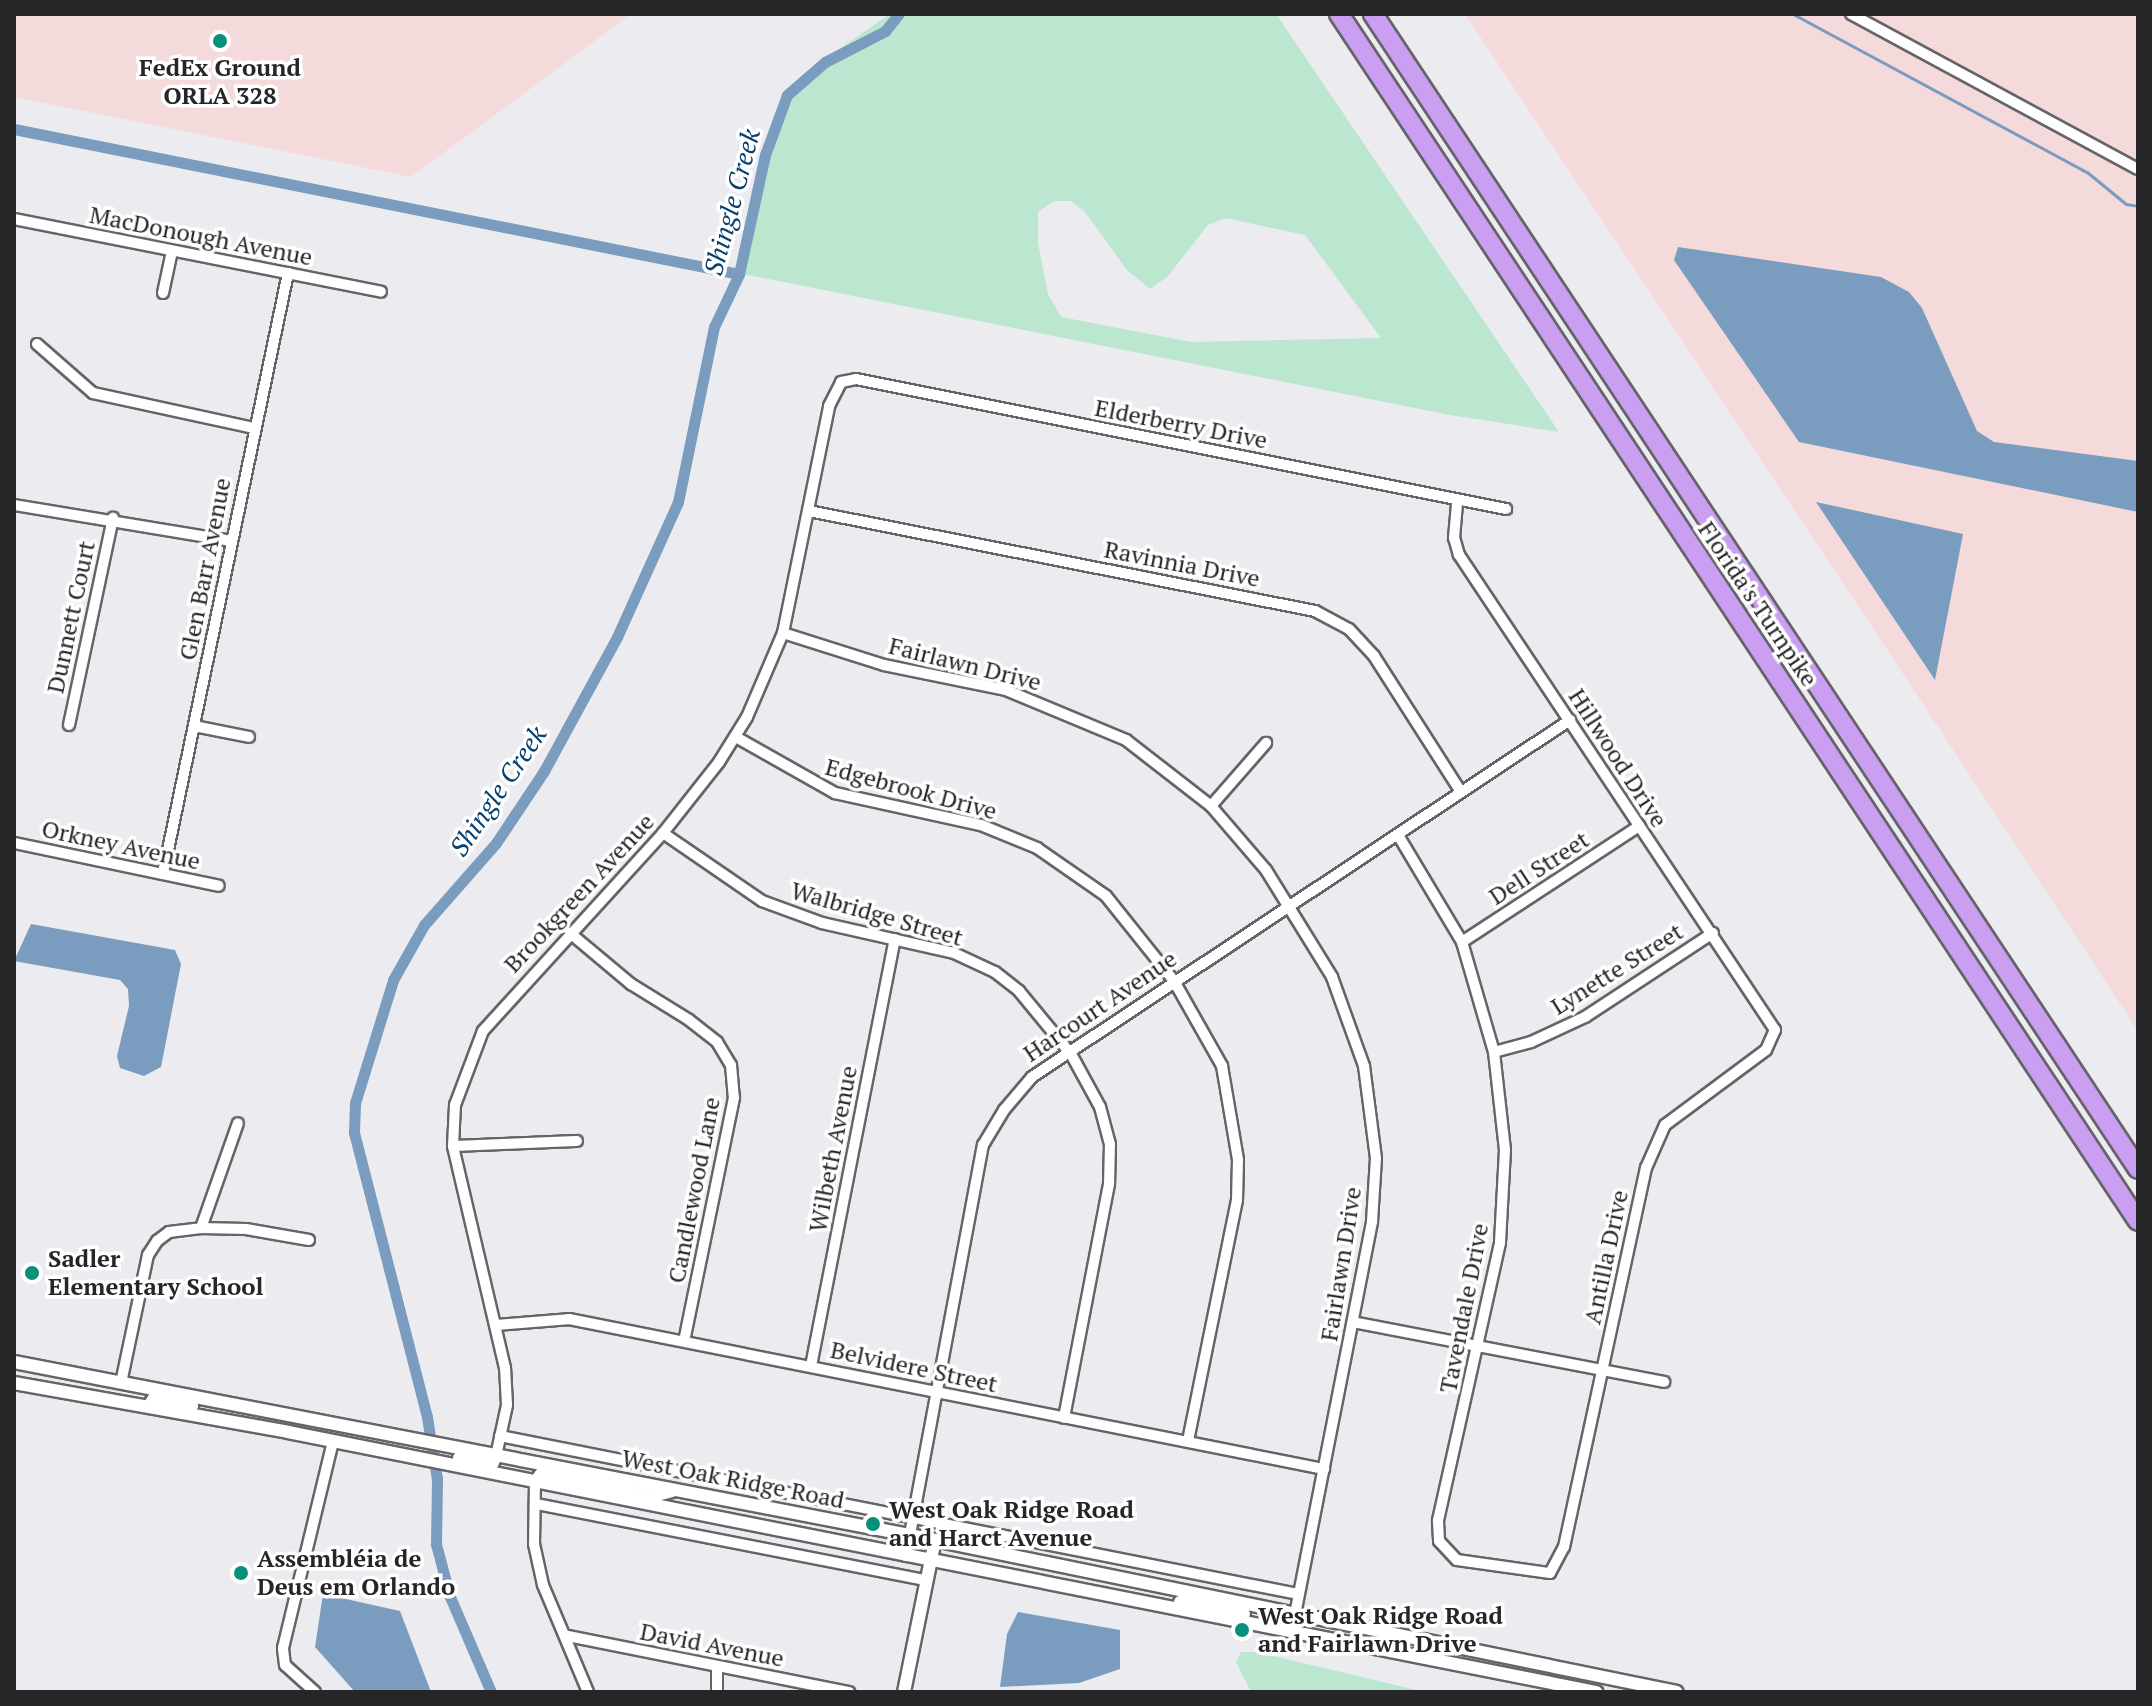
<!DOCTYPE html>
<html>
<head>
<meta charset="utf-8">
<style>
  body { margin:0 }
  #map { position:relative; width:2152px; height:1706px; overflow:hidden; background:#ecebf0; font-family:"PT Serif",serif }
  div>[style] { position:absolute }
  .industrial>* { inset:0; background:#f5dadb }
  .green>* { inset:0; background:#bbe6d0 }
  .water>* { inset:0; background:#7a9cbe }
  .stream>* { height:3px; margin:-1.5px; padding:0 1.5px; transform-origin:1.5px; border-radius:1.5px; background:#7a9cbe }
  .canal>* { height:11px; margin:-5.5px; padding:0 5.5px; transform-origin:5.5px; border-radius:5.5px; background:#7a9cbe }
  .roads { filter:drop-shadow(2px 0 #656468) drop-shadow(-2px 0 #656468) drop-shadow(0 2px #656468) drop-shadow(0 -2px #656468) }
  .minor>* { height:10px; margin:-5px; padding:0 5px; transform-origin:5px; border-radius:5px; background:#fff }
  .tertiary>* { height:12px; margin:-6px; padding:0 6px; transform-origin:6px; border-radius:6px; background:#fff }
  .motorway>* { height:18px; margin:-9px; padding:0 9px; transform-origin:9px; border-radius:9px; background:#ca9ff2 }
  .dots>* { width:22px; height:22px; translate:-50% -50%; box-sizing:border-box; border:4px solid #fff; border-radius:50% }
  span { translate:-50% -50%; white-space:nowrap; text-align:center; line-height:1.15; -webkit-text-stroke:7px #fff; paint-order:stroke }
  .poi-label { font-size:24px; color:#262628; font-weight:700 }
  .left { translate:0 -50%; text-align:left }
  .street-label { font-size:24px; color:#262628 }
  .water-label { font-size:26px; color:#09416d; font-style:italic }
  .frame { position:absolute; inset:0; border:16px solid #262628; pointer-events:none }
</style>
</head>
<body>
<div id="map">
  <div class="industrial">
    <div style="clip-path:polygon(14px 14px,631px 14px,411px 177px,14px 97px)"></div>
    <div style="clip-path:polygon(1465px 14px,2138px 14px,2138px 1031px,1890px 654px)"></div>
  </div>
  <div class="green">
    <div style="clip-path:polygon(evenodd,890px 14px,1276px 14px,1559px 432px,1450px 415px,738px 273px,771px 134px,791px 93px,819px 63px,890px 14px,1054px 201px,1071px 201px,1085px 212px,1127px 270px,1150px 289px,1168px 276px,1208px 225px,1226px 218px,1305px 235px,1381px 338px,1191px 342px,1061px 317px,1048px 294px,1038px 243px,1038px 212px,1054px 201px)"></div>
    <div style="clip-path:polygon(1241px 1652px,1256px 1652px,1425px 1692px,1251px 1692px,1236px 1662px)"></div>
  </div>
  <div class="water">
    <div style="clip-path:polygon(1678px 247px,1881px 277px,1909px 292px,1922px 308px,1977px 431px,1994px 442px,2138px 461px,2138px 512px,1799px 442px,1674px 260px)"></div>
    <div style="clip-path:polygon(1816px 502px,1963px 534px,1935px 680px)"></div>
    <div style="clip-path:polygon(31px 924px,175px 950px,181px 964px,161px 1067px,144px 1076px,120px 1068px,117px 1056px,129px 1006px,128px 989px,120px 980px,14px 961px)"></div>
    <div style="clip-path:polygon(323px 1594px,400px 1611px,431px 1692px,355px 1692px,315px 1647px)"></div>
    <div style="clip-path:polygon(1018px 1612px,1120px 1630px,1120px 1669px,1079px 1683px,1000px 1687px,1007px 1634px)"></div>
  </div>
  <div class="stream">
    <div style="left:1793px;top:14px;width:334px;rotate:28.3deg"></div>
    <div style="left:2087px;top:172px;width:50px;rotate:39.4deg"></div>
    <div style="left:2126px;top:204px;width:12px;rotate:9deg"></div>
  </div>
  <div class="canal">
    <div style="left:14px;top:129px;width:739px;rotate:11.31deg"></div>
    <div style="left:491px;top:1692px;width:103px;rotate:-113.3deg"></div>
    <div style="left:450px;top:1597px;width:55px;rotate:-104.8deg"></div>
    <div style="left:436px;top:1544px;width:65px;rotate:-89.1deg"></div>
    <div style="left:437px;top:1479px;width:63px;rotate:-99.2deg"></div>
    <div style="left:427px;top:1417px;width:294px;rotate:-104.4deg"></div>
    <div style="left:354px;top:1132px;width:29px;rotate:-88deg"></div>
    <div style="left:355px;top:1103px;width:129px;rotate:-72.8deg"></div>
    <div style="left:393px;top:980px;width:63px;rotate:-60.6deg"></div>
    <div style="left:424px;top:925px;width:109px;rotate:-48.7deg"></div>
    <div style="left:496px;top:843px;width:87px;rotate:-56.3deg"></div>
    <div style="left:544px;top:771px;width:153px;rotate:-61.4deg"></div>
    <div style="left:617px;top:637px;width:148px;rotate:-65.7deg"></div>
    <div style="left:678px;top:502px;width:179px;rotate:-78.4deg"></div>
    <div style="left:714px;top:327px;width:59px;rotate:-64.7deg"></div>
    <div style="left:739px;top:274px;width:122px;rotate:-77.7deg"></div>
    <div style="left:765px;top:155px;width:64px;rotate:-69.9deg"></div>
    <div style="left:787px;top:95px;width:50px;rotate:-41deg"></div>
    <div style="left:825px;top:62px;width:68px;rotate:-27.3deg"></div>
    <div style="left:885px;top:31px;width:22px;rotate:-51deg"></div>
  </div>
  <div class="roads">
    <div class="minor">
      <div style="left:1851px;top:14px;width:326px;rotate:28.4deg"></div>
      <div style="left:14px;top:219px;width:374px;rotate:11.2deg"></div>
      <div style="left:163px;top:293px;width:43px;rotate:-77.9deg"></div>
      <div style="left:37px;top:344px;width:74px;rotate:41.2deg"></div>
      <div style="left:93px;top:393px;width:164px;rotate:12.3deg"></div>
      <div style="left:14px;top:505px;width:220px;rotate:9.4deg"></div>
      <div style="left:809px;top:511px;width:516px;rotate:11.18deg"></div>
      <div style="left:1315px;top:611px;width:38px;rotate:28deg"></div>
      <div style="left:1349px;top:629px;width:37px;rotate:47deg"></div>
      <div style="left:1374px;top:656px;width:161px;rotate:57.4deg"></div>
      <div style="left:783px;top:633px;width:106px;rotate:17.6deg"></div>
      <div style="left:884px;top:665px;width:125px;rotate:11.6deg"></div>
      <div style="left:1006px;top:690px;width:130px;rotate:22.6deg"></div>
      <div style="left:1126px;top:740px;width:108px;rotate:37.8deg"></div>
      <div style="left:1211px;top:806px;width:84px;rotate:49.3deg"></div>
      <div style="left:1266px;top:870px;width:126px;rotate:58.3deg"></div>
      <div style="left:1332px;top:977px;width:95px;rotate:70.2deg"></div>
      <div style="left:1364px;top:1066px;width:93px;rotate:82.6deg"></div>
      <div style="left:1376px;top:1158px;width:64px;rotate:93.6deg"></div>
      <div style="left:1372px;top:1222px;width:399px;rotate:101.1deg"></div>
      <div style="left:69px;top:725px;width:212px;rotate:-78deg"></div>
      <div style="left:194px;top:726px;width:56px;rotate:11.3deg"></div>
      <div style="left:736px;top:737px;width:114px;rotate:29.5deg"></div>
      <div style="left:835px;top:793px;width:149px;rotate:12.4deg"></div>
      <div style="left:981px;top:825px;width:61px;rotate:22.3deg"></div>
      <div style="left:1037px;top:848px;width:84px;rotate:34.8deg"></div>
      <div style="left:1106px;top:896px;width:109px;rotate:51.3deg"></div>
      <div style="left:1174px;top:981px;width:98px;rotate:60.5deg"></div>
      <div style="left:1222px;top:1066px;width:95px;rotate:80.3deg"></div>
      <div style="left:1238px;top:1160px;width:40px;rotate:91.4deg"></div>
      <div style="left:1237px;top:1200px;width:246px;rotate:101.5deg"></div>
      <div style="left:1211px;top:806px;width:84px;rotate:-48.9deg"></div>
      <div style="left:663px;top:833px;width:120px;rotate:34.5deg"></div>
      <div style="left:762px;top:901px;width:64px;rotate:20.1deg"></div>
      <div style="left:822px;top:923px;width:135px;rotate:12.8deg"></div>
      <div style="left:954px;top:953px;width:45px;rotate:24.9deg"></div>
      <div style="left:995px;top:972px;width:31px;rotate:38deg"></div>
      <div style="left:1019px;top:991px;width:82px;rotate:50.5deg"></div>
      <div style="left:1071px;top:1054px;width:60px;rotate:61.3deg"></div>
      <div style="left:1100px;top:1107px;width:38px;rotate:75deg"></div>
      <div style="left:1110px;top:1144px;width:40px;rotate:91.4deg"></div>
      <div style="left:1109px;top:1184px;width:238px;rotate:100.9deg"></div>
      <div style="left:1398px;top:835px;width:125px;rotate:59.1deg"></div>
      <div style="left:1462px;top:942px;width:115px;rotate:73.8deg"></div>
      <div style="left:1494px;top:1052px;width:99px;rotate:83.6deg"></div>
      <div style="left:1505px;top:1150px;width:93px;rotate:93.1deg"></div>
      <div style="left:1500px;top:1243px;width:285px;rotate:102.6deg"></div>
      <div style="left:1438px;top:1521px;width:20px;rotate:87deg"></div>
      <div style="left:1439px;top:1541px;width:26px;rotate:47deg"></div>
      <div style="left:1457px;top:1560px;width:94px;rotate:8deg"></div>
      <div style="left:1550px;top:1573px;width:30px;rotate:-62deg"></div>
      <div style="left:1564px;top:1547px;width:388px;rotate:-77.8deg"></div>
      <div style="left:1646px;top:1168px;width:47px;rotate:-66.2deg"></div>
      <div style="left:1665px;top:1125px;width:126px;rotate:-36.6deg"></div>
      <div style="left:1766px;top:1050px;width:22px;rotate:-66deg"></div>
      <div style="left:1775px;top:1030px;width:571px;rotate:-123.63deg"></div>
      <div style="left:1459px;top:555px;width:18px;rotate:-106deg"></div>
      <div style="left:1454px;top:538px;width:38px;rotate:-85deg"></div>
      <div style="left:14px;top:843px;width:209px;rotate:11.8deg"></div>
      <div style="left:163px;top:874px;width:614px;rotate:-78.25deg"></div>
      <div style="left:570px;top:933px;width:80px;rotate:39.9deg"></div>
      <div style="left:631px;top:984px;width:68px;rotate:31.8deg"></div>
      <div style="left:689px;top:1020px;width:36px;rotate:38deg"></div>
      <div style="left:717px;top:1042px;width:27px;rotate:59deg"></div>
      <div style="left:731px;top:1065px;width:33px;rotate:85deg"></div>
      <div style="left:734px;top:1098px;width:248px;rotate:101.6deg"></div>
      <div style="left:1462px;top:942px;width:212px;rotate:-33.2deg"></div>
      <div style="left:1494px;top:1052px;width:38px;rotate:-15deg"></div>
      <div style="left:1531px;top:1042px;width:60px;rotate:-24.8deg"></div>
      <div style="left:1585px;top:1017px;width:153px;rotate:-33.3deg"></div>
      <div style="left:453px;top:1146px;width:124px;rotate:-2.3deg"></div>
      <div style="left:201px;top:1228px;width:111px;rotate:-70.6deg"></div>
      <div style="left:1353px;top:1322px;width:317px;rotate:10.9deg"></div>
      <div style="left:495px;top:1325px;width:74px;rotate:-4.6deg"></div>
      <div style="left:569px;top:1319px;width:770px;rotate:11.24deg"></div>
      <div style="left:811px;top:1366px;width:435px;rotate:-78.9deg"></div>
      <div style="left:121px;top:1383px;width:131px;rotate:-78.1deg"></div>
      <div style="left:148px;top:1255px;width:17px;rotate:-57deg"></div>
      <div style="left:157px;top:1241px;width:15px;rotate:-37deg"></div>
      <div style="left:169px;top:1232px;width:32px;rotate:-7deg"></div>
      <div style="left:201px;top:1228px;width:45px;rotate:1.3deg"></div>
      <div style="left:246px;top:1229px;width:64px;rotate:9.9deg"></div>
      <div style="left:500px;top:1436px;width:813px;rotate:11.2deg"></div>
      <div style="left:496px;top:1456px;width:52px;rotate:-77.8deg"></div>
      <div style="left:507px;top:1405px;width:37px;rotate:-93deg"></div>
      <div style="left:505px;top:1368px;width:228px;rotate:-103.2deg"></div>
      <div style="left:453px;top:1146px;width:41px;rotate:-87.2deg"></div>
      <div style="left:455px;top:1105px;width:79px;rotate:-69.3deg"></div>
      <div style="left:483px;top:1031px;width:268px;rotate:-47.7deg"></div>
      <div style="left:663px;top:833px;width:90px;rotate:-51.7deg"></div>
      <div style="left:719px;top:762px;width:53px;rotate:-58.1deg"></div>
      <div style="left:747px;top:717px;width:91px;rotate:-66.8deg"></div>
      <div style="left:783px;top:633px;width:232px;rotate:-78.5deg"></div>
      <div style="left:829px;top:406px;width:27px;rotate:-63deg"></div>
      <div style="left:841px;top:382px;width:15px;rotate:-11deg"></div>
      <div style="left:856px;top:379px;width:663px;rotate:11.31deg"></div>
      <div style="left:535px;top:1482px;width:62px;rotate:90.9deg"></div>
      <div style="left:534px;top:1544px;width:42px;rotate:77.6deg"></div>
      <div style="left:543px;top:1585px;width:116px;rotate:67.2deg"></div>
      <div style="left:537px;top:1504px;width:396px;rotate:11.1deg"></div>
      <div style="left:906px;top:1556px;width:418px;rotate:-79.4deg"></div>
      <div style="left:983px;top:1145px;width:41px;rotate:-59deg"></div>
      <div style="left:1004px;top:1110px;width:43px;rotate:-49.7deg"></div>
      <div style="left:1032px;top:1077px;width:646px;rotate:-33.57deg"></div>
      <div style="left:568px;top:1636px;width:287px;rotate:11.3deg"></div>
      <div style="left:315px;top:1692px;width:40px;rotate:-138deg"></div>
      <div style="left:285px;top:1665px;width:17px;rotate:-97deg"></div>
      <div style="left:283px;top:1648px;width:213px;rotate:-76.4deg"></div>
      <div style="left:717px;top:1692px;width:26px;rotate:-90deg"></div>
    </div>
    <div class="tertiary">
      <div style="left:14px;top:1362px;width:938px;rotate:10.94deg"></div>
      <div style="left:935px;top:1540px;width:757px;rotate:11.58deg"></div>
      <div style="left:14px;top:1383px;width:278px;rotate:10.1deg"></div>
      <div style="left:288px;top:1432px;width:1334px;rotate:11.24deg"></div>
      <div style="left:149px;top:1406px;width:9px;rotate:-58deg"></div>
      <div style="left:154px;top:1398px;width:39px;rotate:12deg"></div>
      <div style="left:459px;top:1458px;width:34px;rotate:10deg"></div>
      <div style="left:492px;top:1464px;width:9px;rotate:-63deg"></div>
      <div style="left:535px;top:1482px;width:10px;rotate:-53deg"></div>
      <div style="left:541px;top:1474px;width:111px;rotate:11.9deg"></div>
      <div style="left:650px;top:1497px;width:23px;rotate:-15deg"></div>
      <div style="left:1180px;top:1602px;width:65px;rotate:10.6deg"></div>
      <div style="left:904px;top:1692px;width:155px;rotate:-78.5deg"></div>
    </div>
    <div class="motorway">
      <div style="left:1339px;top:14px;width:1447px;rotate:56.5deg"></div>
      <div style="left:1373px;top:14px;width:1385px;rotate:56.48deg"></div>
    </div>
  </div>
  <div class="dots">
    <div style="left:220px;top:41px;background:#07917a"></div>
    <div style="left:32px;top:1273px;background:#07917a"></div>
    <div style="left:873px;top:1524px;background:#07917a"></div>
    <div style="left:241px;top:1573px;background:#07917a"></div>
    <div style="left:1242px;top:1630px;background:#07917a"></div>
  </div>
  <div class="poi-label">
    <span style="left:220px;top:82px">FedEx Ground<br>ORLA 328</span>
    <span class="left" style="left:48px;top:1273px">Sadler<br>Elementary School</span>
    <span class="left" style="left:889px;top:1524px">West Oak Ridge Road<br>and Harct Avenue</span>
    <span class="left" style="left:257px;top:1573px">Assembléia de<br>Deus em Orlando</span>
    <span class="left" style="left:1258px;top:1630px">West Oak Ridge Road<br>and Fairlawn Drive</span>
  </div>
  <div class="street-label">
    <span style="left:201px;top:236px;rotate:11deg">MacDonough Avenue</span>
    <span style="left:1181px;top:424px;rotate:11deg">Elderberry Drive</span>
    <span style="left:1182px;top:564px;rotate:11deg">Ravinnia Drive</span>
    <span style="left:205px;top:569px;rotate:-79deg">Glen Barr Avenue</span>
    <span style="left:1758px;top:604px;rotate:56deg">Florida's Turnpike</span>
    <span style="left:71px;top:617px;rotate:-78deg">Dunnett Court</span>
    <span style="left:965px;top:664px;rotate:14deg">Fairlawn Drive</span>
    <span style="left:1618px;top:758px;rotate:57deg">Hillwood Drive</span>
    <span style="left:911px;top:789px;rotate:15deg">Edgebrook Drive</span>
    <span style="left:121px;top:845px;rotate:12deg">Orkney Avenue</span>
    <span style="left:1539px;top:868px;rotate:-33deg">Dell Street</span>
    <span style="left:579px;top:893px;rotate:-47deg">Brookgreen Avenue</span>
    <span style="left:877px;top:914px;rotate:16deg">Walbridge Street</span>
    <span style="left:1617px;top:969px;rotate:-32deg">Lynette Street</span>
    <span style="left:1100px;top:1006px;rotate:-34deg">Harcourt Avenue</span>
    <span style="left:833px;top:1149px;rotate:-79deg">Wilbeth Avenue</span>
    <span style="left:694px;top:1190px;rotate:-79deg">Candlewood Lane</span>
    <span style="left:1606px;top:1257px;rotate:-78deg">Antilla Drive</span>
    <span style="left:1341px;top:1264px;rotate:-81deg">Fairlawn Drive</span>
    <span style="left:1464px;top:1308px;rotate:-79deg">Tavendale Drive</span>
    <span style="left:914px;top:1367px;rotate:12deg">Belvidere Street</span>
    <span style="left:733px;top:1479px;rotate:11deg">West Oak Ridge Road</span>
    <span style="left:712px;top:1645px;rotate:11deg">David Avenue</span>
  </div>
  <div class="water-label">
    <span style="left:732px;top:202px;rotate:-75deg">Shingle Creek</span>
    <span style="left:498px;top:791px;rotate:-56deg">Shingle Creek</span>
  </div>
  <div class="frame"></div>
</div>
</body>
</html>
